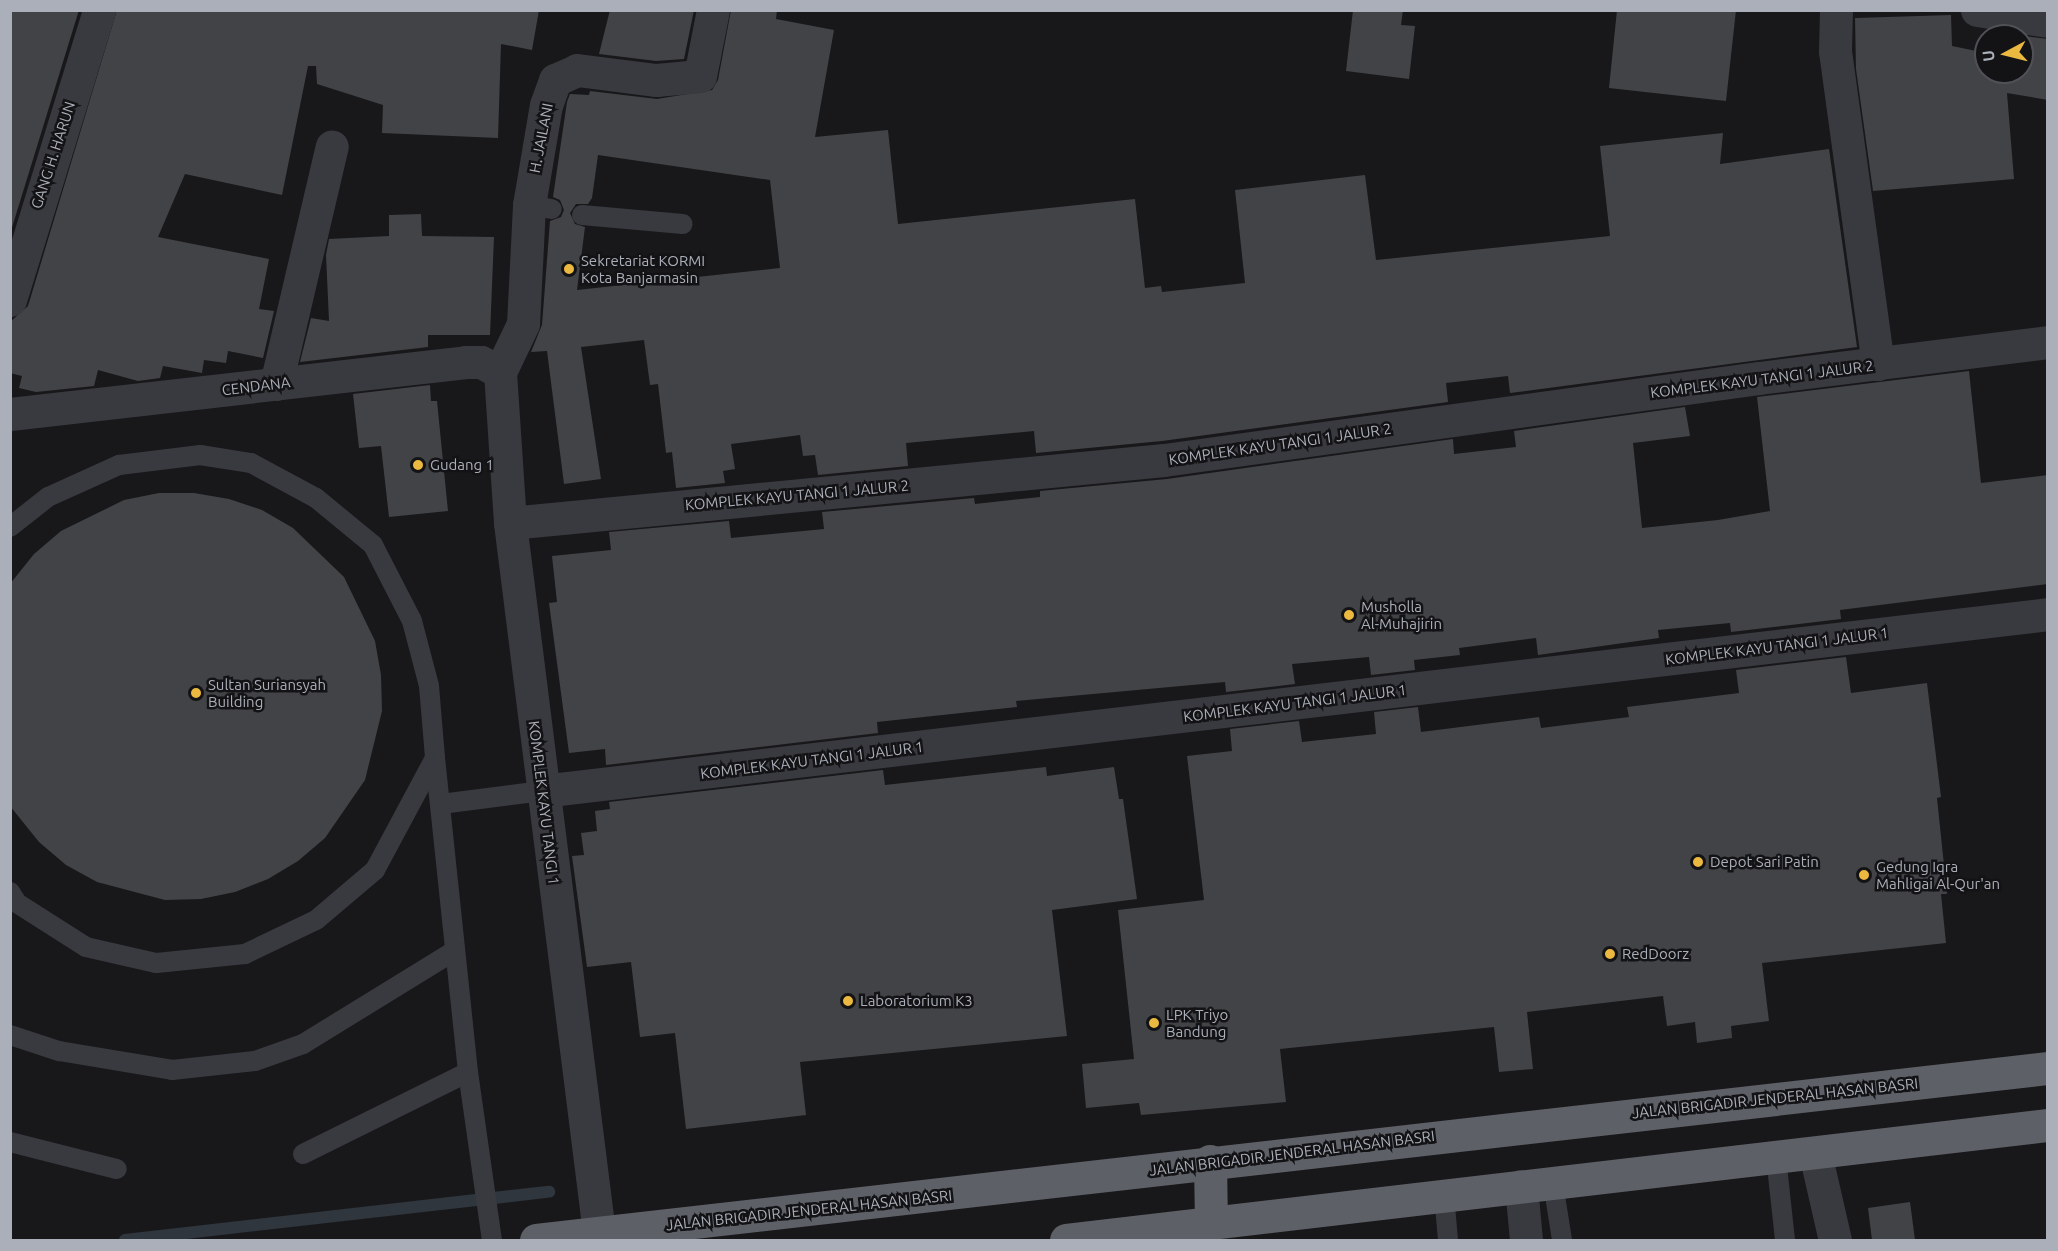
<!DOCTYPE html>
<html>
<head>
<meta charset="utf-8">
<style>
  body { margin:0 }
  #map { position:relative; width:2058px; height:1251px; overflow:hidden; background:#18181a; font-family:Ubuntu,sans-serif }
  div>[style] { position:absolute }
  .stream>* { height:12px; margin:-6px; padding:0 6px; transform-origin:6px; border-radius:6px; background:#2f363e }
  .building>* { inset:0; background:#424347 }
  .service>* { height:20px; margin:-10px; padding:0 10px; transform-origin:10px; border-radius:10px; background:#393a3f }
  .minor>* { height:33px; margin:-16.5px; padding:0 16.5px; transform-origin:16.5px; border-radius:16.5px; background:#393a3f }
  .trunk>* { height:33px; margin:-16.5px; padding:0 16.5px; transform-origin:16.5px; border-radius:16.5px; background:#5e6067 }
  .dots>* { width:16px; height:16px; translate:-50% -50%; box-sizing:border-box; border:3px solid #131315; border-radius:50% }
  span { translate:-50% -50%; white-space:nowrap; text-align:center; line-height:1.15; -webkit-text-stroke:5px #131315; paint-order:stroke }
  .street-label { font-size:15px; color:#abafb9 }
  .poi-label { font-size:15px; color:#abafb9 }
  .left { translate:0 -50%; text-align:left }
  .frame { position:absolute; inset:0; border:12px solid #abafb9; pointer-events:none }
  .north { position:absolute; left:1974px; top:24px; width:60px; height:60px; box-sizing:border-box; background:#131315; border:2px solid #505157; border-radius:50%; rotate:263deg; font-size:16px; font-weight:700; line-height:24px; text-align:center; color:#abafb9 }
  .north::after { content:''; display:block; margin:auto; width:21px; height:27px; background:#ebb840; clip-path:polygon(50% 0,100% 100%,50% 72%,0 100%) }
</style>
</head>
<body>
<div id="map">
  <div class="stream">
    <div style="left:125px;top:1240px;width:427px;rotate:-6.5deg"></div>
  </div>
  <div class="building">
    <div style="clip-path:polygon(10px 10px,79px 10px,10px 234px)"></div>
    <div style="clip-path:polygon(117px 10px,539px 10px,532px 50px,501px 44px,498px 138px,382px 133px,383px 105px,317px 84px,316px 66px,308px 66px,282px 195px,185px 174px,158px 237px,269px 259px,259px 309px,274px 311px,263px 358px,228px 351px,226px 363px,204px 360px,202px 373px,163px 366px,160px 378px,138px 381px,98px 370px,94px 386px,36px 392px,19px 388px,22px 376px,10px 373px,10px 322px,28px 306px)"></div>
    <div style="clip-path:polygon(610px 10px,694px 10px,684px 59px,656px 61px,599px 54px)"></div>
    <div style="clip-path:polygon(evenodd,731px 10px,777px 10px,776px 19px,834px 30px,815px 137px,888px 130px,898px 224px,1135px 199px,1145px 288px,1161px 286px,1162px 292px,1245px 283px,1235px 190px,1365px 175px,1376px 260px,1610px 236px,1600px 146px,1723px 133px,1720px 164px,1829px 149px,1857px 347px,1510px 393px,1508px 376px,1446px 383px,1448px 402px,1162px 441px,1036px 453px,1034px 431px,906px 443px,908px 466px,818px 475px,815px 455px,803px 456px,800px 435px,731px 444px,735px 469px,723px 471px,725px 483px,676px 488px,672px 452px,666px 453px,658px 384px,650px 385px,644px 340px,581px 347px,601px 479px,564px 484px,547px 351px,531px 352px,542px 325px,550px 221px,561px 217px,564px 210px,560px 200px,553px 197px,567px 102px,570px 94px,589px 95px,590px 91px,657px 99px,712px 90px,718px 80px,731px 10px,598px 155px,770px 180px,780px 268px,577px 290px,585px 227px,575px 224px,570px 213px,576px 204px,588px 204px,592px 198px,598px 155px)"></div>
    <div style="clip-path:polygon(1353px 10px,1403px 10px,1401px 25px,1415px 26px,1409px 79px,1346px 71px)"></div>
    <div style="clip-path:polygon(1617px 10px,1736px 10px,1726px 101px,1609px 88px)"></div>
    <div style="clip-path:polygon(1951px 15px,1952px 46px,1986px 53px,1986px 72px,2022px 72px,2022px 36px,2015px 35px,2048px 39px,2048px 100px,2007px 93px,2014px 179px,1873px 191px,1856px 69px,1855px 18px)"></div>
    <div style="clip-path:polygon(421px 214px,422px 236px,494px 237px,490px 335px,428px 335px,428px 347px,300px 362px,311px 318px,329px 321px,326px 255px,329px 239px,389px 236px,389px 215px)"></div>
    <div style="clip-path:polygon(1969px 371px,1981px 483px,2048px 475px,2048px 584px,1840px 610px,1841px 619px,1731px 632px,1730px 623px,1658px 630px,1659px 638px,1538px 655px,1536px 638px,1459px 648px,1460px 655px,1414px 660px,1415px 670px,1371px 675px,1369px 657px,1292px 664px,1295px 684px,1226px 692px,1225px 682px,1016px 701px,1017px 707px,877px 722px,878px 733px,606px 765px,605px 749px,569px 753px,549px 603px,557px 602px,552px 556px,611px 550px,609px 532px,729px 521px,731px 538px,824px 529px,822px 512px,974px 498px,975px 504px,1040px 497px,1040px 491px,1167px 479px,1453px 439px,1454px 454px,1516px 447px,1514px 431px,1685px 407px,1690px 436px,1633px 443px,1642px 528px,1718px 520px,1770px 511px,1757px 397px)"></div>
    <div style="clip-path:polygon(430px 385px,431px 401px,437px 401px,448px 511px,389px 517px,381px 446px,359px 448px,353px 394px)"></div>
    <div style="clip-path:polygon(159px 493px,194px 493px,229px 499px,262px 510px,293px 528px,344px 577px,375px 641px,381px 675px,382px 711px,365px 780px,325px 838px,298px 861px,268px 879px,235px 892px,201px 899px,165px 900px,97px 882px,66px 865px,39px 842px,10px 806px,10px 584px,34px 554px,61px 531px,124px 500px)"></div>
    <div style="clip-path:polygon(1846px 657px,1851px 693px,1927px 683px,1941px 797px,1937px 798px,1947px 894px,1941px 894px,1946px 943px,1762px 963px,1769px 1021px,1731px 1026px,1732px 1038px,1697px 1043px,1695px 1022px,1667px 1026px,1663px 996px,1527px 1012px,1533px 1069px,1499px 1072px,1494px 1027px,1280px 1049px,1286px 1102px,1141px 1115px,1139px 1103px,1086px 1108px,1082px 1064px,1134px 1059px,1118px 910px,1204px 900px,1187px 756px,1232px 751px,1230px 729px,1299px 721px,1302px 742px,1376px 734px,1374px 712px,1418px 707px,1421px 732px,1539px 717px,1541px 728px,1629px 717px,1627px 707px,1739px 693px,1736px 670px)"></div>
    <div style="clip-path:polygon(1046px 767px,1047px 776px,1114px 767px,1119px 799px,1123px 799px,1137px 899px,1052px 910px,1067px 1036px,800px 1062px,806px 1115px,686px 1129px,675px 1033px,640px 1037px,631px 962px,587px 967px,572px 856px,584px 855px,581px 833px,597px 831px,595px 811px,610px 809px,609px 802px,883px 770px,885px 785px)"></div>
    <div style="clip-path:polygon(1910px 1202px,1915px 1240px,1872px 1240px,1868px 1208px)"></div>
  </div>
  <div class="service">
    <div style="left:529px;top:205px;width:23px;rotate:10deg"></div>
    <div style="left:582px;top:215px;width:101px;rotate:5.1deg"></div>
    <div style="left:10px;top:527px;width:48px;rotate:-38.3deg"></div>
    <div style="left:48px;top:497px;width:78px;rotate:-24.3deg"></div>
    <div style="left:119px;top:465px;width:82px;rotate:-7deg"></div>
    <div style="left:200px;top:455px;width:52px;rotate:8.9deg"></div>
    <div style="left:251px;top:463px;width:74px;rotate:28.3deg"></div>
    <div style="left:316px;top:498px;width:74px;rotate:39.5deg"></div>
    <div style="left:373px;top:545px;width:85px;rotate:62.8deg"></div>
    <div style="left:412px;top:621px;width:67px;rotate:75.3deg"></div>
    <div style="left:429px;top:686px;width:72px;rotate:85.2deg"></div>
    <div style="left:435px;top:758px;width:127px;rotate:118.2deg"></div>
    <div style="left:375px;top:870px;width:77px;rotate:139.7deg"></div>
    <div style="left:316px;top:920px;width:79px;rotate:154.4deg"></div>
    <div style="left:245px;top:954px;width:89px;rotate:174.2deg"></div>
    <div style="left:156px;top:963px;width:72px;rotate:-167.1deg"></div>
    <div style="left:86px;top:947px;width:82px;rotate:-147.5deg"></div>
    <div style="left:17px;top:903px;width:13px;rotate:-122deg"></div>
    <div style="left:435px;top:758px;width:316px;rotate:84deg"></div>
    <div style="left:468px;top:1072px;width:170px;rotate:81.9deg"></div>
    <div style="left:441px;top:804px;width:102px;rotate:-7.3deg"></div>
    <div style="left:10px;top:1035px;width:52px;rotate:18.1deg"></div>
    <div style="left:59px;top:1051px;width:115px;rotate:9.5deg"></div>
    <div style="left:172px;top:1070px;width:83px;rotate:-6.2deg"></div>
    <div style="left:255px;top:1061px;width:51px;rotate:-19.5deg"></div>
    <div style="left:303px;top:1044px;width:177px;rotate:-31.6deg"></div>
    <div style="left:10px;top:1142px;width:110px;rotate:14.2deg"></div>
    <div style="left:303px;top:1154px;width:184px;rotate:-26.4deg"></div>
    <div style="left:1776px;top:1157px;width:83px;rotate:83.8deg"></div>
    <div style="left:1553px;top:1183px;width:58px;rotate:81deg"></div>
    <div style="left:1444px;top:1195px;width:45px;rotate:84.9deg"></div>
  </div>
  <div class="minor">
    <div style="left:1836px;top:10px;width:41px;rotate:91.4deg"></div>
    <div style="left:1835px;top:51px;width:316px;rotate:82.2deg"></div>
    <div style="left:1977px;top:10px;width:72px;rotate:8.8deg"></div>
    <div style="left:10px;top:300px;width:303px;rotate:-72.9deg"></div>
    <div style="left:500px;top:372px;width:151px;rotate:86.2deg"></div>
    <div style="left:510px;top:523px;width:715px;rotate:82.85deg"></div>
    <div style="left:500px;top:372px;width:53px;rotate:-64.4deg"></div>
    <div style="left:523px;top:324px;width:119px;rotate:-87.1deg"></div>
    <div style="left:529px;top:205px;width:101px;rotate:-80.4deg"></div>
    <div style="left:546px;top:105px;width:27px;rotate:-70deg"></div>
    <div style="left:555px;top:80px;width:24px;rotate:-24deg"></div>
    <div style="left:577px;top:70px;width:80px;rotate:7.2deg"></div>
    <div style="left:656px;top:80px;width:44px;rotate:-5.2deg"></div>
    <div style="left:700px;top:76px;width:67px;rotate:-78.9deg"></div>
    <div style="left:276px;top:384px;width:244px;rotate:-76.8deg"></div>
    <div style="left:10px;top:414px;width:459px;rotate:-6.5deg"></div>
    <div style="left:466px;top:362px;width:15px"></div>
    <div style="left:481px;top:362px;width:21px;rotate:28deg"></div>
    <div style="left:510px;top:523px;width:657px;rotate:-5.5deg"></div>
    <div style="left:1164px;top:460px;width:601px;rotate:-7.85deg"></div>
    <div style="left:1759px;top:378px;width:291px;rotate:-7.1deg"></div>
    <div style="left:542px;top:791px;width:1516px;rotate:-6.7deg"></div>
    <div style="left:1815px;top:1153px;width:89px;rotate:77.1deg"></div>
    <div style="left:1521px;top:1186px;width:54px;rotate:84.7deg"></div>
  </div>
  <div class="trunk">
    <div style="left:1210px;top:1161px;width:63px;rotate:89.1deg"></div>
    <div style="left:536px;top:1240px;width:1522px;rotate:-6.49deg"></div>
    <div style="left:1066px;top:1240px;width:989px;rotate:-6.68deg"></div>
  </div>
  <div class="dots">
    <div style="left:569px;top:269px;background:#ebb840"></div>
    <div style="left:418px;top:465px;background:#ebb840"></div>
    <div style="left:1349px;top:615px;background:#ebb840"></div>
    <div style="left:196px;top:693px;background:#ebb840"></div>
    <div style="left:1698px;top:862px;background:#ebb840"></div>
    <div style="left:1864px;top:875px;background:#ebb840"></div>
    <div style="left:1610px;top:954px;background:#ebb840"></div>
    <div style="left:848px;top:1001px;background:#ebb840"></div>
    <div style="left:1154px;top:1023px;background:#ebb840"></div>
  </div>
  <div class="street-label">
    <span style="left:541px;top:138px;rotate:-79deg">H. JAILANI</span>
    <span style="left:53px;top:155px;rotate:-72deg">GANG H. HARUN</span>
    <span style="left:1762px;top:379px;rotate:-7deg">KOMPLEK KAYU TANGI 1 JALUR 2</span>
    <span style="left:256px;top:386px;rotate:-7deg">CENDANA</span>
    <span style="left:1280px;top:444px;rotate:-8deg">KOMPLEK KAYU TANGI 1 JALUR 2</span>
    <span style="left:797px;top:495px;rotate:-5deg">KOMPLEK KAYU TANGI 1 JALUR 2</span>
    <span style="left:1777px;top:646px;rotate:-7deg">KOMPLEK KAYU TANGI 1 JALUR 1</span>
    <span style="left:1295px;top:703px;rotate:-7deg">KOMPLEK KAYU TANGI 1 JALUR 1</span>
    <span style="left:812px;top:760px;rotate:-7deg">KOMPLEK KAYU TANGI 1 JALUR 1</span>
    <span style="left:544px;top:803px;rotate:83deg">KOMPLEK KAYU TANGI 1</span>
    <span style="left:1775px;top:1098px;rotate:-6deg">JALAN BRIGADIR JENDERAL HASAN BASRI</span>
    <span style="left:1292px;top:1153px;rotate:-7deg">JALAN BRIGADIR JENDERAL HASAN BASRI</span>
    <span style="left:809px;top:1210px;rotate:-6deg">JALAN BRIGADIR JENDERAL HASAN BASRI</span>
  </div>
  <div class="poi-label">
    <span class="left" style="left:581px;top:269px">Sekretariat KORMI<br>Kota Banjarmasin</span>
    <span class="left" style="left:430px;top:465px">Gudang 1</span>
    <span class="left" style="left:1361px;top:615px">Musholla<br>Al-Muhajirin</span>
    <span class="left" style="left:208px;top:693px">Sultan Suriansyah<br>Building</span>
    <span class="left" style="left:1710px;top:862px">Depot Sari Patin</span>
    <span class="left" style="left:1876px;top:875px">Gedung Iqra<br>Mahligai Al-Qur'an</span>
    <span class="left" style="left:1622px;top:954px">RedDoorz</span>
    <span class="left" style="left:860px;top:1001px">Laboratorium K3</span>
    <span class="left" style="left:1166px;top:1023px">LPK Triyo<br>Bandung</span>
  </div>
  <div class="frame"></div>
  <div class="north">U</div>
</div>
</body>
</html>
